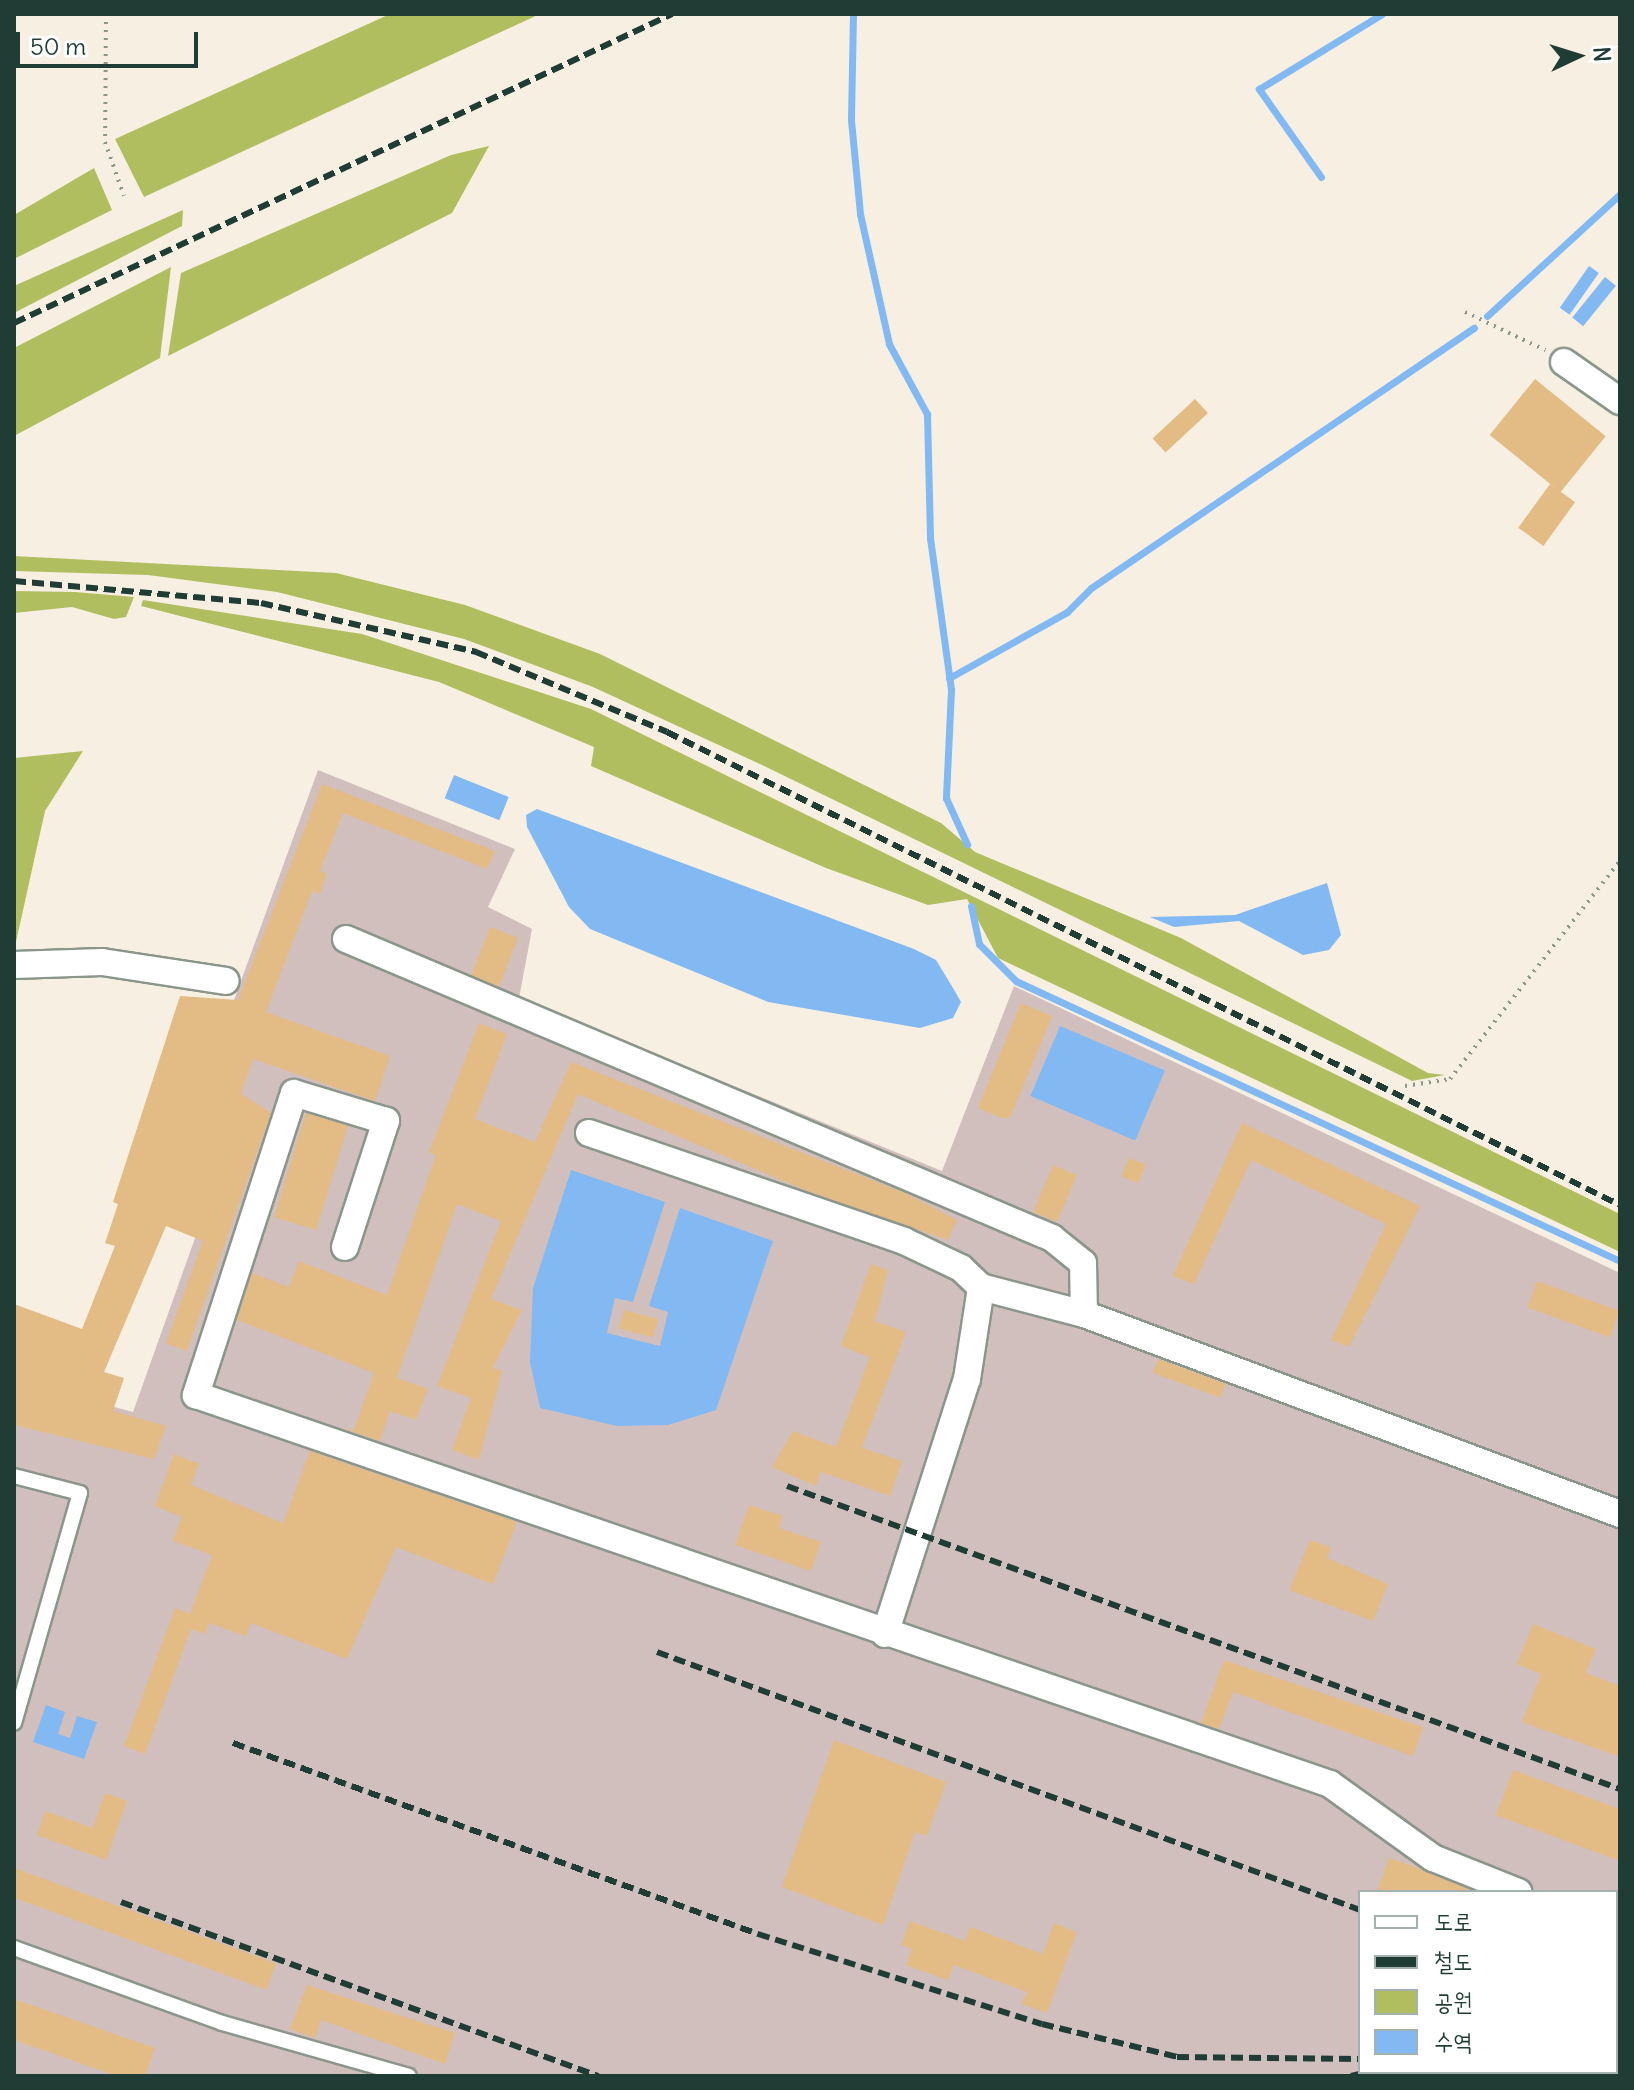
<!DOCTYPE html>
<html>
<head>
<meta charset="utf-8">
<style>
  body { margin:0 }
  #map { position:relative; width:1634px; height:2090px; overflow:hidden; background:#f7f0e2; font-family:Delius,"Poor Story",sans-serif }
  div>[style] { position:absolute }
  .industrial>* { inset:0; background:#d1bfbe }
  .green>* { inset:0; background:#b1be60 }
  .water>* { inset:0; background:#83b9f2; transform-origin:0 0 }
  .stream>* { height:7px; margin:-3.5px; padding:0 3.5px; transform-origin:3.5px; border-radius:3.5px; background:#83b9f2 }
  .building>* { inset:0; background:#e3bb84; transform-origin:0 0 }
  .path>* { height:4px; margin-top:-2px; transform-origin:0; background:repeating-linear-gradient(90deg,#8b968b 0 2px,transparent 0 8px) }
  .roads { filter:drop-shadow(2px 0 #8b968b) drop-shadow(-2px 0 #8b968b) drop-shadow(0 2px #8b968b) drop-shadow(0 -2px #8b968b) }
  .service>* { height:14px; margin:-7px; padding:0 7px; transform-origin:7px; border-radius:7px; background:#fff }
  .minor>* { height:26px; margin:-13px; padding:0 13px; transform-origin:13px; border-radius:13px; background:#fff }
  .rail>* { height:6px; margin-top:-3px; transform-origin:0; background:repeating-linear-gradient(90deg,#1f3d34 0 12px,transparent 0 18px) }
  span { translate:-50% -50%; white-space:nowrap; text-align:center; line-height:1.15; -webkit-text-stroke:7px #fff; paint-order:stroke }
  .frame { position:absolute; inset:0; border:16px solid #1f3d34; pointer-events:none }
  .legend { position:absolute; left:1358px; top:1890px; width:260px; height:184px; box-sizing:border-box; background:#fff; border:2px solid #a5b1ae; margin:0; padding:10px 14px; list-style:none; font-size:24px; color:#1f3d34 }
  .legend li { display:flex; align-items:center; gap:16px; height:40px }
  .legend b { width:40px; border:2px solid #a5b1ae }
  .north { position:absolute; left:1538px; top:16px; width:80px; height:80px; -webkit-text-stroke:6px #fff; paint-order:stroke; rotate:86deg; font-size:22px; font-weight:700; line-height:32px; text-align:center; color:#1f3d34 }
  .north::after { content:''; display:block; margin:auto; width:28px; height:36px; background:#1f3d34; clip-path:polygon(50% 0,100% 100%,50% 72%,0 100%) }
  .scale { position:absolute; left:16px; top:32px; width:182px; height:36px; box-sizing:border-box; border:4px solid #1f3d34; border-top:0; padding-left:10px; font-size:24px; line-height:28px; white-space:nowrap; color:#1f3d34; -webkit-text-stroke:6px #fff; paint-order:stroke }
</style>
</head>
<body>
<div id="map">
  <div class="industrial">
    <div style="clip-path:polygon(evenodd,318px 770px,515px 849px,488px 907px,532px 929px,519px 998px,942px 1171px,1014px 986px,1620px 1273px,1620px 2076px,14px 2076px,14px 1380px,133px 1412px,210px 1196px,181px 1145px,318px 770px,1360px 1892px,1616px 1892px,1616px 2072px,1360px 2072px,1360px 1892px)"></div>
  </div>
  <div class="green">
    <div style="clip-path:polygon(390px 14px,540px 14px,144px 197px,115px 139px)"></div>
    <div style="clip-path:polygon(489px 146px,452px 213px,168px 356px,181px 273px,451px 155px)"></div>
    <div style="clip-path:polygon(94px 168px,112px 210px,14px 259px,14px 215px)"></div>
    <div style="clip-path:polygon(183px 210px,182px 226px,14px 313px,14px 286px)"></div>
    <div style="clip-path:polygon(171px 267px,160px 358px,14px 436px,14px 348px)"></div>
    <div style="clip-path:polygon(14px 556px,336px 573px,465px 605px,600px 654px,941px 823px,975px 852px,1181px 938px,1428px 1073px,1445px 1075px,1412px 1081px,762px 765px,593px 687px,464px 639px,277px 592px,148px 575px,14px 571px)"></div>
    <div style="clip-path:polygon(14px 591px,75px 592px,134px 597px,126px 617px,114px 619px,72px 607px,14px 613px)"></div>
    <div style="clip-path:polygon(143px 600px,362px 634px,591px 709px,1620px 1214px,1620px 1252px,998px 958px,967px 899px,928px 905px,826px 868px,591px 766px,594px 747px,439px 682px,141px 606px)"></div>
    <div style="clip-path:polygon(83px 751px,45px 811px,14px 951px,14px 758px)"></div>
  </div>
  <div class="water">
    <div style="left:1589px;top:266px;width:12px;height:51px;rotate:35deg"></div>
    <div style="left:1605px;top:277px;width:14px;height:52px;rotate:39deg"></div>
    <div style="left:454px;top:775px;width:59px;height:25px;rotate:22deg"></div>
    <div style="clip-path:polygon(537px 809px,914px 949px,936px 960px,953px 988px,961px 1002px,953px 1018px,920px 1028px,768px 1002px,590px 929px,569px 907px,527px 827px,526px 815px)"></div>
    <div style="clip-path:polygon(1327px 883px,1341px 935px,1329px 950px,1303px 955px,1239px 921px,1174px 927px,1150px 917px,1235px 915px)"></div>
    <div style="left:1060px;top:1026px;width:114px;height:76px;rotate:23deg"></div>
    <div style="clip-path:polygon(571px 1170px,665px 1202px,633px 1302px,615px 1298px,607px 1333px,660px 1346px,668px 1312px,649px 1306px,680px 1208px,773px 1241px,716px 1410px,668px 1425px,617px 1426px,540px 1408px,530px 1362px,533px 1288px)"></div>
    <div style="clip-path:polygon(46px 1705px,65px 1712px,58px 1734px,70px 1738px,77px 1716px,97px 1722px,84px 1759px,33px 1742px)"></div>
  </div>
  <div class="stream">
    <div style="left:853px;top:14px;width:106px;rotate:91.1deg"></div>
    <div style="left:851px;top:120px;width:94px;rotate:84.5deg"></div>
    <div style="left:860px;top:214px;width:133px;rotate:77.4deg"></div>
    <div style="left:889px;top:344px;width:80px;rotate:61.5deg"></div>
    <div style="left:927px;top:414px;width:124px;rotate:88.6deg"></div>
    <div style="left:930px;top:538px;width:153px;rotate:82.1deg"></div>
    <div style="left:951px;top:690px;width:108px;rotate:92.7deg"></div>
    <div style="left:946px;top:798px;width:51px;rotate:65.5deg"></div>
    <div style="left:1321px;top:177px;width:108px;rotate:-125.2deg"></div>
    <div style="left:1259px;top:89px;width:144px;rotate:-31.4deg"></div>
    <div style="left:1487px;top:316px;width:180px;rotate:-42.5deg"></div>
    <div style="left:949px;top:678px;width:135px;rotate:-29.2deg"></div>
    <div style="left:1067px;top:612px;width:34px;rotate:-45deg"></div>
    <div style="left:1091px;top:588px;width:463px;rotate:-34.2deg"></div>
    <div style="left:971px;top:906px;width:39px;rotate:78deg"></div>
    <div style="left:979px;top:944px;width:52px;rotate:45deg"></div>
    <div style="left:1016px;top:981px;width:666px;rotate:24.87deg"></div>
  </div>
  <div class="building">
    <div style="left:1535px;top:379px;width:91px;height:72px;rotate:39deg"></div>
    <div style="left:1195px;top:399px;width:19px;height:58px;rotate:47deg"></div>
    <div style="left:1550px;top:484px;width:31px;height:54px;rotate:36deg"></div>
    <div style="clip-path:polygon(322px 784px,495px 851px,487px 869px,343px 813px,320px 871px,327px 874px,320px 894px,312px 891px,266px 1012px,390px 1056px,375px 1101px,253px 1059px,241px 1094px,271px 1113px,187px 1351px,166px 1343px,203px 1241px,166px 1226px,104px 1372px,124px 1378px,113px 1411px,166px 1426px,154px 1459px,14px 1425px,14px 1304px,82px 1329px,115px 1246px,105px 1243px,118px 1204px,113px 1202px,180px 996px,238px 1000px)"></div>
    <div style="left:490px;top:927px;width:30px;height:52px;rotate:21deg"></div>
    <div style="clip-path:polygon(1021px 1003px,1052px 1016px,1010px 1118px,1002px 1118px,978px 1108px)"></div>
    <div style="clip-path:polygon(479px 1023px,507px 1034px,475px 1119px,535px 1142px,571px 1062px,905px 1193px,957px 1220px,948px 1240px,805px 1190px,578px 1094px,491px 1299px,522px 1310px,493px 1368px,502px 1371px,479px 1460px,452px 1450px,471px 1398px,437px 1386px,501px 1221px,457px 1204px,397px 1378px,428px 1389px,416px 1420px,390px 1411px,380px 1441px,343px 1428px,354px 1430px,374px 1373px,237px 1320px,252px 1273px,289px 1287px,299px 1261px,387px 1295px,436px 1155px,429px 1152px)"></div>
    <div style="left:306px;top:1113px;width:44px;height:109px;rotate:17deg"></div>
    <div style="clip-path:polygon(1242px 1123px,1420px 1206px,1349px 1347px,1331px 1340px,1386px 1224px,1251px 1160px,1194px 1284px,1173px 1276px)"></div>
    <div style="left:1129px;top:1158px;width:18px;height:20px;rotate:22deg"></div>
    <div style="left:1053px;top:1165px;width:26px;height:51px;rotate:23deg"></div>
    <div style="clip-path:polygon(871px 1264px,888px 1270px,875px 1321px,906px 1332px,862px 1448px,902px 1461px,890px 1496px,821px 1472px,816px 1486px,772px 1467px,793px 1431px,836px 1447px,870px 1357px,841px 1346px)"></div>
    <div style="left:1537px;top:1281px;width:88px;height:28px;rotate:20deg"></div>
    <div style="left:624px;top:1310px;width:35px;height:19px;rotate:15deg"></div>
    <div style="left:1158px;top:1359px;width:72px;height:15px;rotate:20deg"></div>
    <div style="clip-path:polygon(310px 1451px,517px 1522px,493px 1584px,396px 1547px,347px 1659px,251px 1623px,246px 1636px,209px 1623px,205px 1634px,191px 1629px,145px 1754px,124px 1746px,175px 1608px,190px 1614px,212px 1555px,173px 1541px,182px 1517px,155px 1506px,174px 1454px,199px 1464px,191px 1485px,283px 1523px)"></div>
    <div style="clip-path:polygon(749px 1505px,783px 1516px,779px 1528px,821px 1542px,811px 1571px,735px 1545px)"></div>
    <div style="clip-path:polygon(1310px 1540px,1331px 1547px,1327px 1558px,1388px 1584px,1373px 1621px,1289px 1590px)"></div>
    <div style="clip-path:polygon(1533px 1624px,1596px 1649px,1586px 1673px,1620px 1686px,1620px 1757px,1522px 1722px,1541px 1674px,1517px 1664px)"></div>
    <div style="clip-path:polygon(1224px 1660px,1423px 1727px,1413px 1756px,1233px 1692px,1219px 1729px,1201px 1723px)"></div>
    <div style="clip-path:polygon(834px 1740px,946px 1782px,927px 1836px,915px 1832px,883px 1925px,782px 1887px)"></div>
    <div style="clip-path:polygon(1513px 1770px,1620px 1809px,1620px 1861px,1496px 1815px)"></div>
    <div style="clip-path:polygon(105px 1793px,127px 1801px,106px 1860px,37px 1835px,45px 1811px,93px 1828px)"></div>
    <div style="clip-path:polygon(1389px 1858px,1421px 1869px,1475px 1892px,1377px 1892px)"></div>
    <div style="left:14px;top:1868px;width:279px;height:28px;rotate:20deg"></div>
    <div style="clip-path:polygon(910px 1921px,965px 1941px,970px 1927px,1043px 1954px,1054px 1923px,1077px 1932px,1047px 2013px,1022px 2004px,1027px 1992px,954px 1965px,948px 1980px,906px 1965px,912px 1949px,901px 1945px)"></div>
    <div style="clip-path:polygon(307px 1985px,455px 2033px,445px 2064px,321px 2020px,315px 2038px,290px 2029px)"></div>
    <div style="clip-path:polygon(14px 1999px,155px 2048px,145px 2076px,117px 2076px,14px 2040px)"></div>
  </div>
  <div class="path">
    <div style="left:106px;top:14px;width:128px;rotate:90.4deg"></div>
    <div style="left:105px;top:142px;width:57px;rotate:70.6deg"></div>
    <div style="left:1465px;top:312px;width:89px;rotate:25.4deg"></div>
    <div style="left:1405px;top:1086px;width:46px;rotate:-8.8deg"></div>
    <div style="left:1450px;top:1079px;width:276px;rotate:-52.1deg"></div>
  </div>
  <div class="roads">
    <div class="service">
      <div style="left:14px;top:1476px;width:68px;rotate:14.4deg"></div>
      <div style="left:80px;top:1493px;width:239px;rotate:106deg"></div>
      <div style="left:14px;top:1948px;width:221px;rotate:19.8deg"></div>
      <div style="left:222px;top:2023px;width:194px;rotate:15.8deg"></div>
    </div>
    <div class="minor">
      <div style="left:1564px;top:362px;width:68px;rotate:34.9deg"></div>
      <div style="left:346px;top:939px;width:767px;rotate:22.95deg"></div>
      <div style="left:1052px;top:1238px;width:40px;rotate:39deg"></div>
      <div style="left:1083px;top:1263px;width:51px;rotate:88.9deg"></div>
      <div style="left:14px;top:965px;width:88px;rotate:-2deg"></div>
      <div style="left:102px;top:962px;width:125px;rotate:8.7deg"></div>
      <div style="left:589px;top:1133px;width:333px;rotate:18.9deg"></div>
      <div style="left:904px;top:1241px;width:63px;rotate:25.3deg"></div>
      <div style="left:961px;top:1268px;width:28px;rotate:44deg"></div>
      <div style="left:981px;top:1287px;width:106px;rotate:14.7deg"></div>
      <div style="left:1084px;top:1314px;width:572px;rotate:20.46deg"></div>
      <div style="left:345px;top:1247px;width:133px;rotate:-72deg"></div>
      <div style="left:386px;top:1121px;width:96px;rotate:-163.1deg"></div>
      <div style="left:294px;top:1093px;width:318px;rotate:108deg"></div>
      <div style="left:196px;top:1395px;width:1199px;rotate:18.93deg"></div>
      <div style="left:1330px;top:1784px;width:127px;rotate:35.7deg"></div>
      <div style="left:1433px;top:1858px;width:92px;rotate:21.8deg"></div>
      <div style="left:885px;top:1634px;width:268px;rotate:-72.2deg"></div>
      <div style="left:967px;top:1379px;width:93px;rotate:-81.3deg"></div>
      <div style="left:1616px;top:1931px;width:4px;rotate:27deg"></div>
    </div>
  </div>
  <div class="rail">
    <div style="left:14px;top:323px;width:727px;rotate:-25.15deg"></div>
    <div style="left:14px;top:581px;width:248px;rotate:5.1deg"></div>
    <div style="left:261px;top:603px;width:221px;rotate:12.8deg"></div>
    <div style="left:476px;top:652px;width:207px;rotate:22.7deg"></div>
    <div style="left:667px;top:732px;width:1064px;rotate:26.4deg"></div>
    <div style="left:787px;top:1486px;width:886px;rotate:19.99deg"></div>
    <div style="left:657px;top:1652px;width:749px;rotate:20.15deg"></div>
    <div style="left:233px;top:1743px;width:559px;rotate:19.99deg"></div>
    <div style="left:758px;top:1934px;width:298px;rotate:17.6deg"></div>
    <div style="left:1042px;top:2024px;width:139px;rotate:13.7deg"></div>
    <div style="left:1177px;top:2057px;width:183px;rotate:0.6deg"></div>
    <div style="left:121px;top:1902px;width:508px;rotate:20.04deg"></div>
    <div style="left:1616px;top:1977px;width:4px"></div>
    <div style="left:1616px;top:2019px;width:4px;rotate:-14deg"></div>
    <div style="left:1351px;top:2076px;width:18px;rotate:-13deg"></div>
    <div style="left:1598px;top:2076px;width:12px;rotate:-20deg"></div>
  </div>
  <div class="frame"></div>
  <ul class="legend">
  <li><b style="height:10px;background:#fff"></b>도로</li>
  <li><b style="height:10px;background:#1f3d34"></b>철도</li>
  <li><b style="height:22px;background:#b1be60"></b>공원</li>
  <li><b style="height:22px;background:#83b9f2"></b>수역</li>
  </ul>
  <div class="north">N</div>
  <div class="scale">50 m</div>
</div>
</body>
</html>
